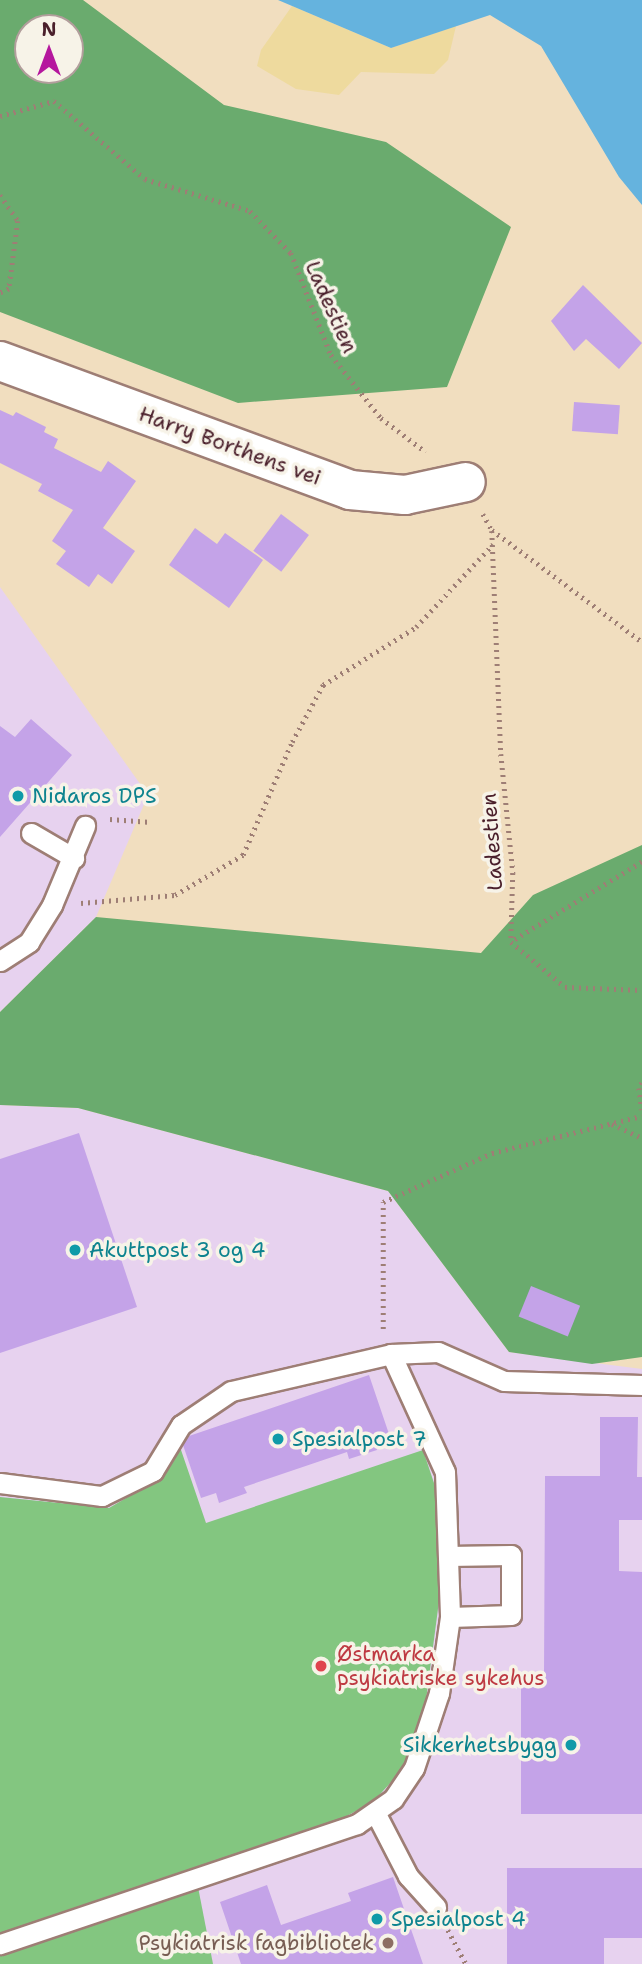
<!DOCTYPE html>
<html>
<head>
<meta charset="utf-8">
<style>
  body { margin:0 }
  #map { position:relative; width:642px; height:1964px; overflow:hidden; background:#f1debf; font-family:"Shantell Sans",sans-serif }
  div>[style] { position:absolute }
  .built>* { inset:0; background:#e7d2ef }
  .green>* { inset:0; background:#83c680 }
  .forest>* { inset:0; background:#6aab6e }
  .sand>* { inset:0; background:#eeda9e }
  .water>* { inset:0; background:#65b3de }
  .building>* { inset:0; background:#c4a3e8; transform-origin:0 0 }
  .path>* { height:4.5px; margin-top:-2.25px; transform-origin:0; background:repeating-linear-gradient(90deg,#9e7e75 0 2px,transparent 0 7px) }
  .roads { filter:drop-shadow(2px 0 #9e7e75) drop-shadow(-2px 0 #9e7e75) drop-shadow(0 2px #9e7e75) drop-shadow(0 -2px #9e7e75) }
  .service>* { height:19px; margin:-9.5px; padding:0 9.5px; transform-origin:9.5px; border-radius:9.5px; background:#fff }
  .minor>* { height:38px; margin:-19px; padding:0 19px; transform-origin:19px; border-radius:19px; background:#fff }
  .dots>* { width:19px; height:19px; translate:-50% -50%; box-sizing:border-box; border:4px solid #f7f3e8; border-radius:50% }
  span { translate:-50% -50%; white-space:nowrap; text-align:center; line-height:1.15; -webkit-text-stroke:7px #f7f3e8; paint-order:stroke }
  .street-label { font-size:21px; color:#4a1f2b }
  .culture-label { font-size:21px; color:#0d838f }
  .left { translate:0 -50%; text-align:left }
  .right { translate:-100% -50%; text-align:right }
  .health-label { font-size:21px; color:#be3a42 }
  .education-label { font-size:21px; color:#785e54 }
  .north { position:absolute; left:14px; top:14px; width:70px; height:70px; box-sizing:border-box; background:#f7f3e8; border:2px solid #b29e9c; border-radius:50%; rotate:0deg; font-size:19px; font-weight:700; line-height:28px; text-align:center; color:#4a1f2b }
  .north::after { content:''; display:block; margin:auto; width:24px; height:32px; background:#b5179e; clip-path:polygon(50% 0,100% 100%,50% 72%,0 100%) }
</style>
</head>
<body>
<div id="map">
  <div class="built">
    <div style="clip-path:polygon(0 587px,148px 795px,96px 917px,0 1012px)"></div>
    <div style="clip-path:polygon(0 1105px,78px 1108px,388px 1191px,509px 1352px,642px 1369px,642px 1964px,0 1964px)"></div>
  </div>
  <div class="green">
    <div style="clip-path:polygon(180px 1447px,206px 1523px,423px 1450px,437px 1492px,441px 1586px,425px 1708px,403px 1769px,373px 1802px,343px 1818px,0 1933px,0 1497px,109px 1508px,152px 1483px)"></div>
    <div style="clip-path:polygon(198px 1887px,213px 1964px,0 1964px,0 1953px)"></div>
  </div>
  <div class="forest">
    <div style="clip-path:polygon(evenodd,0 0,83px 0,224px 105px,386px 142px,511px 227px,447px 387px,238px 403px,0 312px,0 0,70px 28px,70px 70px,28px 70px,28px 28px,70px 28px)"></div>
    <div style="clip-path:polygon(642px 845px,642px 1357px,592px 1364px,509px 1352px,388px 1191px,78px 1108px,0 1105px,0 1012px,96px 917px,481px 953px,533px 895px)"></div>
  </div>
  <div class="sand">
    <div style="clip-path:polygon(292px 6px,391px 48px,456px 26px,448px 60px,434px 74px,361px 72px,339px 95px,296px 89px,257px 66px,261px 50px)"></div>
  </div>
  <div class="water">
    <div style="clip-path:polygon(278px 0,642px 0,642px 205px,619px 177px,541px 46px,490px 15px,391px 48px)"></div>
  </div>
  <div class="building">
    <div style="clip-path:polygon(583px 285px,642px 343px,619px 369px,586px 339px,574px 351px,551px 321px)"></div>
    <div style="left:574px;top:402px;width:46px;height:29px;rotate:4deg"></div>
    <div style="clip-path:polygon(0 410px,13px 416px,16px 412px,46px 427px,44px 432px,58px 439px,54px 448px,101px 472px,108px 461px,136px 481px,103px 528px,135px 551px,112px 584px,98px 574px,89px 587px,56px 564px,66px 551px,52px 541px,73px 510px,38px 491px,42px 484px,0 463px)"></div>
    <div style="left:281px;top:514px;width:35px;height:46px;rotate:37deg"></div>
    <div style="clip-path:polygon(195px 528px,217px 544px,225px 533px,263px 560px,229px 608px,169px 565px)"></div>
    <div style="clip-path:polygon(31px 719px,72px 755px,0 837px,0 726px,15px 737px)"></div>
    <div style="clip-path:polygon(79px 1133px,137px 1307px,0 1353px,0 1159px)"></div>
    <div style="left:531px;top:1286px;width:53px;height:33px;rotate:22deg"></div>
    <div style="clip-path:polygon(369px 1375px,389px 1434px,374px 1439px,377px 1450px,349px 1459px,347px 1452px,244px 1487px,247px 1493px,219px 1503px,216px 1493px,201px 1498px,183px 1445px,189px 1436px)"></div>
    <div style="clip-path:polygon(600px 1417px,638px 1417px,637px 1477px,642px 1477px,642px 1520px,619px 1520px,619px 1571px,642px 1572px,642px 1814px,521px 1814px,521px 1676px,544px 1676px,545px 1476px,600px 1476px)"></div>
    <div style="clip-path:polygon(507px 1868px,642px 1868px,642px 1938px,604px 1938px,604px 1964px,507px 1964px)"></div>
    <div style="clip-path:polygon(393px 1877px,423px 1964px,241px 1964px,220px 1902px,267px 1885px,281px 1925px,351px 1901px,348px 1893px)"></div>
  </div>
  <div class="path">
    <div style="left:0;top:116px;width:56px;rotate:-15.5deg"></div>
    <div style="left:54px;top:101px;width:120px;rotate:40.6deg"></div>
    <div style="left:145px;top:179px;width:110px;rotate:16.9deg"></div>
    <div style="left:250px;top:211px;width:59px;rotate:45.7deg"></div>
    <div style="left:291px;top:253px;width:110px;rotate:68.6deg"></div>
    <div style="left:331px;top:355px;width:80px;rotate:51.6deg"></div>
    <div style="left:381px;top:418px;width:56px;rotate:37.1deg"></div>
    <div style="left:0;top:195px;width:32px;rotate:55deg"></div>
    <div style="left:18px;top:221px;width:69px;rotate:97.5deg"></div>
    <div style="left:9px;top:289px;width:10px;rotate:156deg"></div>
    <div style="left:483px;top:514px;width:18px;rotate:61deg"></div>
    <div style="left:492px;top:530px;width:187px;rotate:36.7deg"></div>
    <div style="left:492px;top:531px;width:223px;rotate:87.7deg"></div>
    <div style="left:501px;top:754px;width:120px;rotate:84.2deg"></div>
    <div style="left:513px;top:873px;width:69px;rotate:91.7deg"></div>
    <div style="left:110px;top:819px;width:41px;rotate:4.2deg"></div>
    <div style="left:642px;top:862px;width:153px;rotate:148.6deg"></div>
    <div style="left:511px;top:942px;width:70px;rotate:39.8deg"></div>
    <div style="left:565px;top:987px;width:77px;rotate:2.2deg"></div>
    <div style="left:81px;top:903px;width:94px;rotate:-4.9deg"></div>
    <div style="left:175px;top:895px;width:79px;rotate:-30.5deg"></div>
    <div style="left:243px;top:855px;width:123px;rotate:-66.6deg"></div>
    <div style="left:292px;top:742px;width:65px;rotate:-61.5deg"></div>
    <div style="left:323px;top:685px;width:110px;rotate:-31.9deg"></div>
    <div style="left:416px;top:627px;width:113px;rotate:-47.1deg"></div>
    <div style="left:642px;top:1083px;width:6px;rotate:121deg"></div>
    <div style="left:639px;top:1088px;width:22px;rotate:82deg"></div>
    <div style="left:612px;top:1124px;width:33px;rotate:25deg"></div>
    <div style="left:383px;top:1329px;width:127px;rotate:-90deg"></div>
    <div style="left:383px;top:1202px;width:120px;rotate:-24.2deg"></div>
    <div style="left:492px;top:1153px;width:154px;rotate:-13.9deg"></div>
    <div style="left:448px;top:1930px;width:38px;rotate:62deg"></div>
  </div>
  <div class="roads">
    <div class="service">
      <div style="left:31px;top:833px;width:50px;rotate:30.2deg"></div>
      <div style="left:0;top:961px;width:35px;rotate:-33deg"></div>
      <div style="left:29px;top:942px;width:44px;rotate:-58.1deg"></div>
      <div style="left:52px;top:905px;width:86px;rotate:-67.3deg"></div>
      <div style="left:391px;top:1354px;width:47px;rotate:-2.4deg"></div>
      <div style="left:438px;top:1352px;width:72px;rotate:23.7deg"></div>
      <div style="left:504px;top:1381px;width:138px;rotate:1.7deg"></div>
      <div style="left:0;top:1483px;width:103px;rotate:7.3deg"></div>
      <div style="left:102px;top:1496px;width:57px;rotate:-26.1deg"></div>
      <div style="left:153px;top:1471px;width:54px;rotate:-58.7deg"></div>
      <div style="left:181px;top:1425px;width:60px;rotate:-34.2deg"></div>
      <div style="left:231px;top:1391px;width:164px;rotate:-13deg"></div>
      <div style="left:391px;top:1354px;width:130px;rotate:65.4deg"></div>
      <div style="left:445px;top:1472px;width:145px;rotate:88deg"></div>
      <div style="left:450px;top:1617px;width:77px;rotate:98.2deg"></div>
      <div style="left:439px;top:1693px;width:79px;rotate:108.4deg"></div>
      <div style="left:414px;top:1768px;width:37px;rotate:124deg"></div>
      <div style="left:393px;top:1799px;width:44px;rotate:145.2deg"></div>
      <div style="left:357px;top:1824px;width:377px;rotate:161.4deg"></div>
      <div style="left:448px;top:1556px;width:63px;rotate:-0.9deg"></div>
      <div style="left:511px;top:1555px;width:60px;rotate:90deg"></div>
      <div style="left:511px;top:1615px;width:61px;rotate:178.1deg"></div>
      <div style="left:375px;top:1812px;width:72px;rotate:62.7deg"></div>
      <div style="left:408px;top:1876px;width:42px;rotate:47.9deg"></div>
    </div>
    <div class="minor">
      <div style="left:0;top:361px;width:373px;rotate:20.2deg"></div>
      <div style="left:350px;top:490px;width:55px;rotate:5.2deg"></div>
      <div style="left:405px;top:495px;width:62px;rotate:-12deg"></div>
    </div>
  </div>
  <div class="dots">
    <div style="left:18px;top:796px;background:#0f9aa8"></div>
    <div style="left:75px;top:1250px;background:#0f9aa8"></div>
    <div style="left:278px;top:1439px;background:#0f9aa8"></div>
    <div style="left:321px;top:1666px;background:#e0444e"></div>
    <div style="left:571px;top:1745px;background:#0f9aa8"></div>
    <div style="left:377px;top:1919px;background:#0f9aa8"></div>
    <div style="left:388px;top:1943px;background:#8d6e63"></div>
  </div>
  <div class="street-label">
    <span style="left:331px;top:307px;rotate:66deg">Ladestien</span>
    <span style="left:230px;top:446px;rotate:20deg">Harry Borthens vei</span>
    <span style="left:492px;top:842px;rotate:-94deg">Ladestien</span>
  </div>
  <div class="culture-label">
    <span class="left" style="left:32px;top:796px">Nidaros DPS</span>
    <span class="left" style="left:89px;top:1250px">Akuttpost 3 og 4</span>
    <span class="left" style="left:292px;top:1439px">Spesialpost 7</span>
    <span class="right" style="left:557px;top:1745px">Sikkerhetsbygg</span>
    <span class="left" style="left:391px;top:1919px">Spesialpost 4</span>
  </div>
  <div class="health-label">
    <span class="left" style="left:337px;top:1666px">Østmarka<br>psykiatriske sykehus</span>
  </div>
  <div class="education-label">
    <span class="right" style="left:374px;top:1943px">Psykiatrisk fagbibliotek</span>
  </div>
  <div class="north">N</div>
</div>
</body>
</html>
